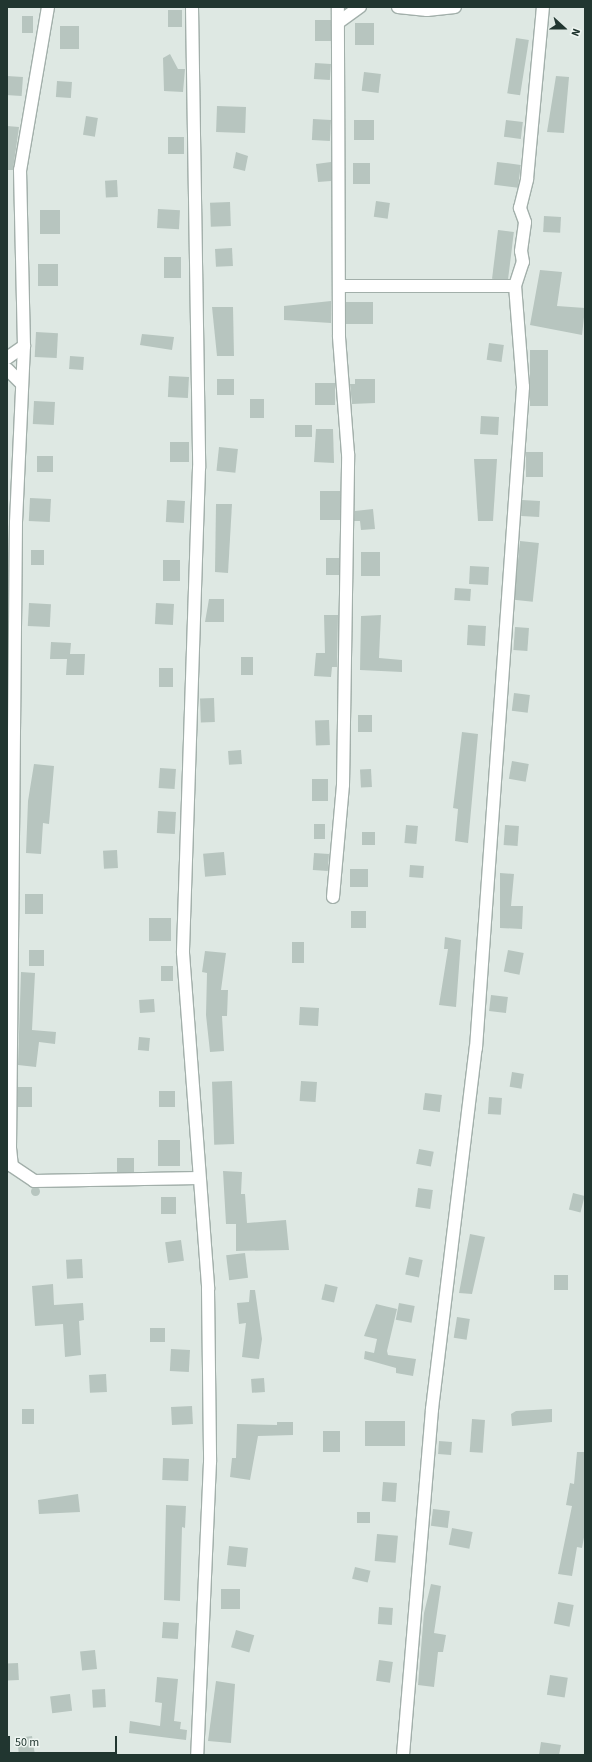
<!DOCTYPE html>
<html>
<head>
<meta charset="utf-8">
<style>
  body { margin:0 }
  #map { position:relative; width:592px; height:1762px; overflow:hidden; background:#dee8e3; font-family:"Source Sans 3",sans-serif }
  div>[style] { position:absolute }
  .building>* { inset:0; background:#b7c5bf; transform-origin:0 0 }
  .round { border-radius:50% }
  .roads { filter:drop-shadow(1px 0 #a2afaa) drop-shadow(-1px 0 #a2afaa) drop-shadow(0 1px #a2afaa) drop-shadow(0 -1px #a2afaa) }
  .minor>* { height:12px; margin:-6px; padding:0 6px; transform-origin:6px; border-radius:6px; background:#fff }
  span { translate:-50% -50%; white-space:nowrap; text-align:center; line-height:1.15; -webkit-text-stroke:3.5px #eef5f1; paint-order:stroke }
  .frame { position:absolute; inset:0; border:8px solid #213630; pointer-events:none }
  .north { position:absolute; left:544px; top:8px; width:40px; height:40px; -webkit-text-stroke:3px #eef5f1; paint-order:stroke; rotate:111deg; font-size:11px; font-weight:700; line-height:16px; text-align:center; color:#213630 }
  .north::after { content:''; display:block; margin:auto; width:14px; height:18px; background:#213630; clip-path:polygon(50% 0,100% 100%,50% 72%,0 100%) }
  .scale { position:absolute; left:8px; top:1736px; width:109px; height:18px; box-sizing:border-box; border:2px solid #213630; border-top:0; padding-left:5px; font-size:12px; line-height:14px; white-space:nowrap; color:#213630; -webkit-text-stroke:3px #eef5f1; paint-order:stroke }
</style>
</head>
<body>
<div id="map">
  <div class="building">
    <div style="left:182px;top:10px;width:17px;height:14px;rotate:90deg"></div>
    <div style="left:22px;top:16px;width:11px;height:17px"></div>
    <div style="left:315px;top:20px;width:16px;height:21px"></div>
    <div style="left:355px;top:23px;width:19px;height:22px"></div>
    <div style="left:60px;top:26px;width:19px;height:23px"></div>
    <div style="left:516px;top:38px;width:13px;height:56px;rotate:9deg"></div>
    <div style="clip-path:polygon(170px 54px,178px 69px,185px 69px,183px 92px,164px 91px,163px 58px)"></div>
    <div style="left:315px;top:63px;width:16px;height:16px;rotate:4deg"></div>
    <div style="left:364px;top:72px;width:17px;height:19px;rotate:7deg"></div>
    <div style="left:7px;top:76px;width:16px;height:19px;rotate:4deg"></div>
    <div style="clip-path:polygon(556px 76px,569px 77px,564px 133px,547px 132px)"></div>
    <div style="left:57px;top:81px;width:15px;height:16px;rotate:4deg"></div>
    <div style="left:217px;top:106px;width:29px;height:26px;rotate:2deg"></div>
    <div style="left:86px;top:116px;width:12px;height:19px;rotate:9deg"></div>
    <div style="left:313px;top:119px;width:18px;height:21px;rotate:3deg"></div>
    <div style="left:354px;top:120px;width:20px;height:20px"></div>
    <div style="left:506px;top:120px;width:17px;height:17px;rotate:7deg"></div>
    <div style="clip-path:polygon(7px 126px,19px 127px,13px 170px,7px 170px)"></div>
    <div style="left:168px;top:137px;width:16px;height:17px"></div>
    <div style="clip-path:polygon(236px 152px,248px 156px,245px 171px,233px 168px)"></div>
    <div style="clip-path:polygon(331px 162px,331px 181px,318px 182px,316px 164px)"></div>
    <div style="left:497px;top:162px;width:24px;height:23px;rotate:7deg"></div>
    <div style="left:353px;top:163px;width:17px;height:21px"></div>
    <div style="left:117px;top:180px;width:17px;height:12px;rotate:87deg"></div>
    <div style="left:376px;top:201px;width:14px;height:16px;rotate:8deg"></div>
    <div style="left:230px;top:202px;width:24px;height:20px;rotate:88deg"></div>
    <div style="left:158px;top:209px;width:22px;height:19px;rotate:3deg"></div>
    <div style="left:40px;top:210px;width:20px;height:24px"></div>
    <div style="left:544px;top:216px;width:17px;height:16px;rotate:3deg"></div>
    <div style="left:498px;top:230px;width:16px;height:49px;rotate:7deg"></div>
    <div style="left:232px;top:248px;width:18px;height:17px;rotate:87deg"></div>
    <div style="left:181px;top:257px;width:21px;height:17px;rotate:90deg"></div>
    <div style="left:38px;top:264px;width:20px;height:22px"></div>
    <div style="clip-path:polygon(540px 270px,562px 272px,557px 306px,585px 308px,582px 335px,530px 325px)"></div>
    <div style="clip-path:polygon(331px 301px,331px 323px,284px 320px,284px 306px)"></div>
    <div style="left:373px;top:302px;width:22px;height:27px;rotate:90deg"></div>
    <div style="clip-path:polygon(212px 307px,233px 307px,234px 356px,217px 356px)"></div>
    <div style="left:36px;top:332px;width:22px;height:25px;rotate:3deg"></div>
    <div style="clip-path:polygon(142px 334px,174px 337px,172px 350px,140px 345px)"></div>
    <div style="left:489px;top:343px;width:15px;height:17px;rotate:8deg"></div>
    <div style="left:530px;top:350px;width:18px;height:56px"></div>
    <div style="left:70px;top:356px;width:14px;height:13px;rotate:4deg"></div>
    <div style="left:169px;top:376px;width:20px;height:21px;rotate:3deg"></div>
    <div style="left:217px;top:379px;width:17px;height:16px"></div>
    <div style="clip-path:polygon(355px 379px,375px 379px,375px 403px,352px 404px,350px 384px,355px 384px)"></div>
    <div style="left:315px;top:383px;width:20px;height:22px"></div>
    <div style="left:250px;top:399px;width:14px;height:19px"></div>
    <div style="left:34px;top:401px;width:21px;height:23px;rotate:3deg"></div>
    <div style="left:481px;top:416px;width:18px;height:18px;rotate:3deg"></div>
    <div style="left:295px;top:425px;width:17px;height:12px"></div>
    <div style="clip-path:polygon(316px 429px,333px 429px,334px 463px,314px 462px)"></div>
    <div style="left:170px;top:442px;width:19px;height:20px"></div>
    <div style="left:219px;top:447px;width:19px;height:24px;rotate:6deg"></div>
    <div style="left:526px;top:452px;width:17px;height:25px"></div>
    <div style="left:37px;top:456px;width:16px;height:16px"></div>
    <div style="clip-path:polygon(474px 459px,497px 459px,493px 521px,478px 521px)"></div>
    <div style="left:320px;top:491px;width:20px;height:29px"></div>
    <div style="left:30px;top:498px;width:21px;height:23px;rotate:3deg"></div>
    <div style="left:167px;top:500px;width:18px;height:22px;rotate:3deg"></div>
    <div style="left:522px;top:500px;width:18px;height:16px;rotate:3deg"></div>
    <div style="clip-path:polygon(216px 504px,232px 504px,228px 573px,215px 572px)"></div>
    <div style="clip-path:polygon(373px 509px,375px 529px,361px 530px,360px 521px,354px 521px,355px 511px)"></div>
    <div style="left:520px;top:541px;width:19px;height:59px;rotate:6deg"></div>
    <div style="left:31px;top:550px;width:13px;height:15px"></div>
    <div style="left:361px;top:552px;width:19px;height:24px"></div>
    <div style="left:326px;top:558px;width:13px;height:17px"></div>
    <div style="left:163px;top:560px;width:17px;height:21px"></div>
    <div style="left:470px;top:566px;width:19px;height:18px;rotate:3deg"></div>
    <div style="left:455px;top:588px;width:16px;height:12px;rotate:4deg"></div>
    <div style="clip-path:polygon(209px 599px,224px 599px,224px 622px,205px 622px)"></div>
    <div style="left:29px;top:603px;width:22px;height:23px;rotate:3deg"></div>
    <div style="left:156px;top:603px;width:18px;height:21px;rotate:3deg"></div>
    <div style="clip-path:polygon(324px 615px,338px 615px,337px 667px,332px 667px,331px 677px,314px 676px,316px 653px,325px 653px)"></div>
    <div style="clip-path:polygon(381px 615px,379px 658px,402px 660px,402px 672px,360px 670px,361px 616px)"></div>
    <div style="left:468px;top:625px;width:18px;height:20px;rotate:3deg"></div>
    <div style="left:515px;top:627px;width:14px;height:23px;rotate:4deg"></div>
    <div style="clip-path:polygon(51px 642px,71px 643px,70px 654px,85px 654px,84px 675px,66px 675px,67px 659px,50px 659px)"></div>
    <div style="left:241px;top:657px;width:12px;height:18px"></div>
    <div style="left:159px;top:668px;width:14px;height:19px"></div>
    <div style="left:514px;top:693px;width:16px;height:18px;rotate:7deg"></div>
    <div style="left:214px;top:698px;width:24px;height:14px;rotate:88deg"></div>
    <div style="left:358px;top:715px;width:14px;height:17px"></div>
    <div style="left:329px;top:720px;width:25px;height:14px;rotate:88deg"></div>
    <div style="clip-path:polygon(462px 732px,478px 734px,468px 843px,455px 841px,458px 809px,453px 808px)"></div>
    <div style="left:241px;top:750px;width:14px;height:13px;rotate:86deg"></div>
    <div style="left:512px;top:761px;width:17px;height:18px;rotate:10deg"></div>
    <div style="clip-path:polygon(34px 764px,54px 766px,49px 824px,43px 823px,41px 854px,26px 853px,28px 801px)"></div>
    <div style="left:160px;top:768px;width:16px;height:20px;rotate:4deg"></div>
    <div style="left:371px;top:769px;width:18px;height:11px;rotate:87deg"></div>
    <div style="left:312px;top:779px;width:16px;height:22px"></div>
    <div style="left:158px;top:811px;width:18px;height:22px;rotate:3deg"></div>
    <div style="left:314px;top:824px;width:11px;height:15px"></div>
    <div style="left:406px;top:825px;width:12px;height:18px;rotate:5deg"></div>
    <div style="left:505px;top:825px;width:14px;height:20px;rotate:4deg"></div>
    <div style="left:362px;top:832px;width:13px;height:13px"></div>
    <div style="left:117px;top:850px;width:18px;height:14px;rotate:87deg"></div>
    <div style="left:224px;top:852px;width:23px;height:21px;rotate:85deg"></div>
    <div style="left:314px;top:853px;width:15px;height:17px;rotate:4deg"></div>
    <div style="left:410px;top:865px;width:14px;height:12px;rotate:4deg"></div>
    <div style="left:350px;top:869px;width:18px;height:18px"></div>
    <div style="clip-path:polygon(500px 873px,514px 874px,511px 906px,523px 906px,522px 929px,500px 928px)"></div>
    <div style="left:43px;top:894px;width:20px;height:18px;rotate:90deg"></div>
    <div style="left:351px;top:911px;width:15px;height:17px"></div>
    <div style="left:149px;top:918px;width:22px;height:23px"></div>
    <div style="clip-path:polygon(445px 937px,461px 940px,456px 1007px,439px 1005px,448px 949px,444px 949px)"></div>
    <div style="left:292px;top:942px;width:12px;height:21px"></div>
    <div style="left:29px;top:950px;width:15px;height:16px"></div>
    <div style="left:508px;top:950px;width:16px;height:22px;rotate:11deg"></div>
    <div style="clip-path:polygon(205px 951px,226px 953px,221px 990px,228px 990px,227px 1016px,222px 1016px,224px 1051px,210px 1052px,206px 1015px,207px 973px,202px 972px)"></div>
    <div style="left:161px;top:966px;width:12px;height:15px"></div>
    <div style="clip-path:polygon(21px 972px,35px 973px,32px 1030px,56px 1032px,55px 1044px,39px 1042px,36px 1067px,18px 1065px)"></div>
    <div style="left:491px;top:995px;width:17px;height:16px;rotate:7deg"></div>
    <div style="left:154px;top:999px;width:13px;height:15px;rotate:86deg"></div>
    <div style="left:300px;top:1007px;width:19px;height:18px;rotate:3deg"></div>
    <div style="left:139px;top:1037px;width:11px;height:13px;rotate:5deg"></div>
    <div style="left:512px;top:1072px;width:12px;height:15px;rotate:9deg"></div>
    <div style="left:232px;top:1081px;width:63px;height:20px;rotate:88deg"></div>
    <div style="left:301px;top:1081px;width:16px;height:20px;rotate:4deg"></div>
    <div style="left:18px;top:1087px;width:14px;height:20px"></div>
    <div style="left:159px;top:1091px;width:16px;height:16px"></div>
    <div style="left:425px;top:1093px;width:17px;height:17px;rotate:7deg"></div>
    <div style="left:489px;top:1097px;width:13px;height:17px;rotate:4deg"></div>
    <div style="left:158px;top:1140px;width:22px;height:26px"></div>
    <div style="left:419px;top:1149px;width:15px;height:15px;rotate:11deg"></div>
    <div style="left:117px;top:1158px;width:17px;height:14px"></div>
    <div style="clip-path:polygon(223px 1171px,242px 1172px,241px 1194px,245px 1194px,247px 1223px,286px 1220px,289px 1250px,236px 1251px,236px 1224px,226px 1224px)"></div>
    <div class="round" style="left:30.5px;top:1186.5px;width:9px;height:9px"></div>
    <div style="left:418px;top:1188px;width:15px;height:19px;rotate:8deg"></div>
    <div style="left:573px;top:1193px;width:12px;height:17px;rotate:14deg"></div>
    <div style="left:176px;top:1197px;width:17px;height:15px;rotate:90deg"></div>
    <div style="clip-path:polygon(470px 1234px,485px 1237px,472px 1294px,459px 1293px)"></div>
    <div style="left:181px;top:1240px;width:21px;height:16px;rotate:82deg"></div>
    <div style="left:245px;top:1253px;width:25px;height:19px;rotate:83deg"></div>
    <div style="left:409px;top:1257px;width:14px;height:18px;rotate:12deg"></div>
    <div style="left:82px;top:1259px;width:19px;height:16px;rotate:87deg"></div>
    <div style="left:554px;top:1275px;width:14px;height:15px"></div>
    <div style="clip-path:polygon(53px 1284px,54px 1305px,83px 1303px,84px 1320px,79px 1321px,81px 1355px,65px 1357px,63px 1324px,35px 1326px,32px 1286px)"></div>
    <div style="left:325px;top:1284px;width:13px;height:16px;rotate:13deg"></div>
    <div style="clip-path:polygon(250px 1290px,255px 1290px,262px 1339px,259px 1359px,242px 1357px,246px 1323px,239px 1324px,237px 1303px,249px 1302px)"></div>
    <div style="left:399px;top:1303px;width:16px;height:17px;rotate:11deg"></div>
    <div style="clip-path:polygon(376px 1304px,397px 1309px,387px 1351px,388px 1355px,416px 1359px,413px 1376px,396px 1373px,396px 1368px,364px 1359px,365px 1351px,374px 1353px,377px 1339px,364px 1336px)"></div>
    <div style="left:457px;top:1317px;width:13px;height:21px;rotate:9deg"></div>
    <div style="left:150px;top:1328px;width:15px;height:14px"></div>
    <div style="left:171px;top:1349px;width:19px;height:22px;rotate:3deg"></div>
    <div style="left:106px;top:1374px;width:18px;height:17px;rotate:87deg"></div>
    <div style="left:264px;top:1378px;width:14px;height:13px;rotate:86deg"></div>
    <div style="left:192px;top:1406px;width:18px;height:21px;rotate:87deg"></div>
    <div style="left:22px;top:1409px;width:12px;height:15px"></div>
    <div style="clip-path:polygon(552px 1409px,552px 1422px,512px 1426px,511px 1414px,516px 1411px)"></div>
    <div style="left:472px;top:1419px;width:13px;height:33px;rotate:4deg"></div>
    <div style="left:365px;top:1421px;width:40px;height:25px"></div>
    <div style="clip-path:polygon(277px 1422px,293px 1422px,293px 1435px,258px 1436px,250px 1480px,230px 1477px,232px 1458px,236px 1458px,237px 1424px,277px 1425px)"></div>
    <div style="left:323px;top:1431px;width:17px;height:21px"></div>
    <div style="left:439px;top:1441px;width:13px;height:13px;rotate:4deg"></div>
    <div style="clip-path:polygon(577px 1452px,585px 1452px,585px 1532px,582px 1548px,577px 1547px,572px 1576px,558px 1574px,572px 1506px,566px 1505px,570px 1483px,574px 1484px)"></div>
    <div style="left:163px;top:1458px;width:26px;height:22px;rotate:2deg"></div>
    <div style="left:383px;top:1482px;width:14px;height:19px;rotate:4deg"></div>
    <div style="clip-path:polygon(78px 1494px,80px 1512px,39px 1514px,38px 1500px)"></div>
    <div style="clip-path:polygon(166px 1505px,186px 1506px,185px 1528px,182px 1527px,180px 1601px,164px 1600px)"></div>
    <div style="left:433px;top:1509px;width:17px;height:17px;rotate:7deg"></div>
    <div style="left:357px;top:1512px;width:13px;height:11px"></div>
    <div style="left:452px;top:1528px;width:21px;height:17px;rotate:11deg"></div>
    <div style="left:377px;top:1534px;width:21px;height:27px;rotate:5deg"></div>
    <div style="left:229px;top:1546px;width:19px;height:19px;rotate:6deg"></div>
    <div style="left:355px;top:1567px;width:16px;height:12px;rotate:14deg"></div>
    <div style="clip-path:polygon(431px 1584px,441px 1586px,434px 1633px,446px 1635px,443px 1652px,438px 1652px,434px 1687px,418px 1685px,424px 1613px)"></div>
    <div style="left:221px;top:1589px;width:19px;height:20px"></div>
    <div style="left:558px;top:1602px;width:16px;height:22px;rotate:11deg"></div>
    <div style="left:379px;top:1607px;width:14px;height:17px;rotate:4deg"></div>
    <div style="left:163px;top:1622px;width:16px;height:16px;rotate:4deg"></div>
    <div style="left:236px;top:1630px;width:19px;height:18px;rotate:16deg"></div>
    <div style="left:95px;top:1650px;width:19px;height:15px;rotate:84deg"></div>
    <div style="left:379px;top:1660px;width:14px;height:21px;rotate:8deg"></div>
    <div style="left:18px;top:1663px;width:17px;height:11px;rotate:87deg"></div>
    <div style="left:550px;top:1675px;width:18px;height:20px;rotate:9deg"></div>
    <div style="clip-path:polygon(157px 1677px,178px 1679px,174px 1721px,181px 1722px,180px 1729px,187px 1730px,186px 1740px,129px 1733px,130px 1721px,160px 1726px,162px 1703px,155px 1702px)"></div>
    <div style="clip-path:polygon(216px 1681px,235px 1684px,231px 1743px,208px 1741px)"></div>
    <div style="left:105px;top:1689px;width:18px;height:13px;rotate:87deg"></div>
    <div style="left:70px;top:1694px;width:17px;height:20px;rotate:83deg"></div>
    <div style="clip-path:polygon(32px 1736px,35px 1755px,19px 1755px,17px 1738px)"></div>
    <div style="clip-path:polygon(541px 1742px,561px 1745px,559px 1755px,539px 1755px)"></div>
  </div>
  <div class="roads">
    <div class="minor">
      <div style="left:48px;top:7px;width:165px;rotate:99.7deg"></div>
      <div style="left:20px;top:170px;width:176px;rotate:88.7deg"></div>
      <div style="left:24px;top:346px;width:177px;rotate:92.6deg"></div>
      <div style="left:16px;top:523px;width:625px;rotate:90.55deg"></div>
      <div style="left:10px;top:1148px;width:18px;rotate:84deg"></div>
      <div style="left:12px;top:1166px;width:27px;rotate:34deg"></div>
      <div style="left:34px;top:1181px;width:165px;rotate:-1deg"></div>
      <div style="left:192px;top:7px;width:461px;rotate:89.1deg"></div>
      <div style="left:199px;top:468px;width:485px;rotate:91.9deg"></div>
      <div style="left:183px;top:953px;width:337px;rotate:85.7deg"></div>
      <div style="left:208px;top:1289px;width:173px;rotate:89.3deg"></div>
      <div style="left:210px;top:1462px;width:293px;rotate:92.5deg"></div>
      <div style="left:398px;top:7px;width:29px;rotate:6deg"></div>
      <div style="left:427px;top:10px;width:28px;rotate:-6deg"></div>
      <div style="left:339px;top:22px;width:26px;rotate:-36deg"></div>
      <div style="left:339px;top:286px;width:176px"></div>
      <div style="left:7px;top:358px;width:21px;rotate:-35deg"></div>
      <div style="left:7px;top:369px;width:21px;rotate:45deg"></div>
      <div style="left:333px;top:897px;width:112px;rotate:-84.9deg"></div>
      <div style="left:343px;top:785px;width:331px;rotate:-89.1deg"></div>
      <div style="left:348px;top:454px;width:118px;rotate:-94.4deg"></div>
      <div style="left:339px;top:336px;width:329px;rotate:-90.2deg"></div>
      <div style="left:403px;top:1755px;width:347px;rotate:-85.2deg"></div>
      <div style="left:432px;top:1409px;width:364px;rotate:-83.1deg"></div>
      <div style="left:476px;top:1048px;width:663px;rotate:-85.93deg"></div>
      <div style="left:523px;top:387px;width:101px;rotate:-94.5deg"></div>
      <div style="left:515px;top:286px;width:25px;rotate:-72deg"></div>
      <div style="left:523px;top:262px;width:11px;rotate:-100deg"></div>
      <div style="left:521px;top:251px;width:29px;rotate:-82deg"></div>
      <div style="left:525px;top:222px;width:15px;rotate:-110deg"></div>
      <div style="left:520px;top:208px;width:30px;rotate:-76deg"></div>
      <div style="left:527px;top:179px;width:173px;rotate:-84.7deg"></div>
    </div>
  </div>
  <div class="frame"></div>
  <div class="north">N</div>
  <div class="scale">50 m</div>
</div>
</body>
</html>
